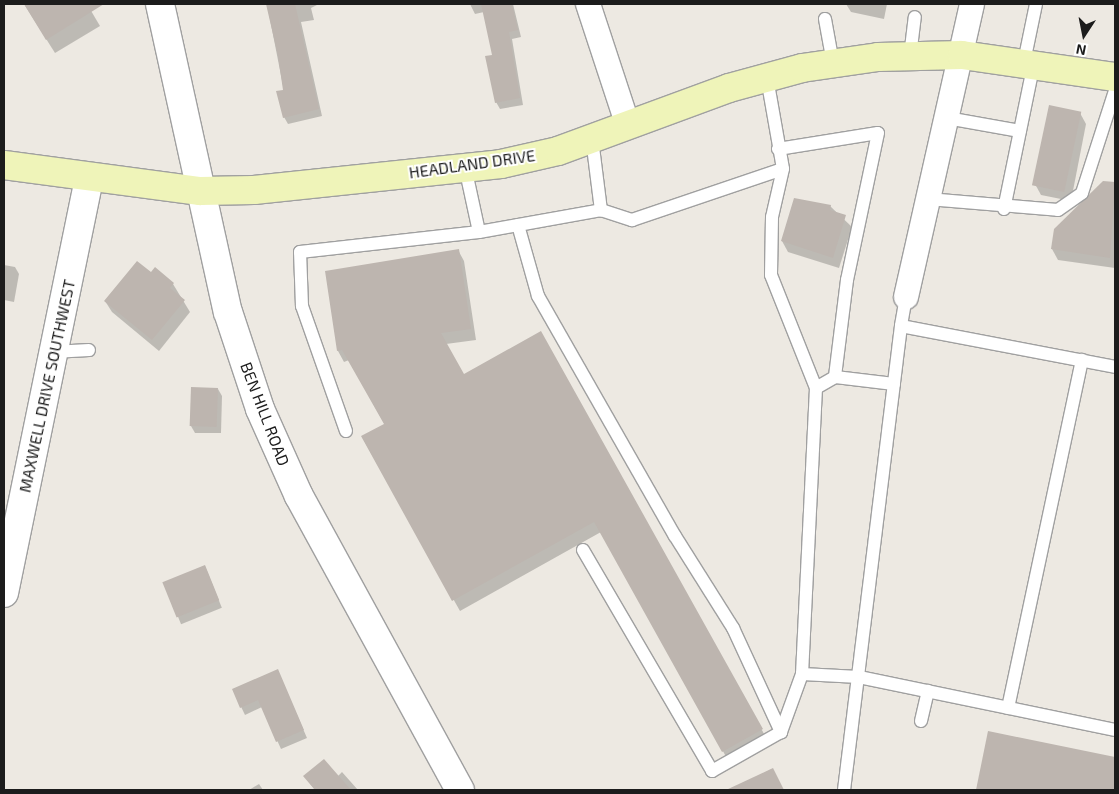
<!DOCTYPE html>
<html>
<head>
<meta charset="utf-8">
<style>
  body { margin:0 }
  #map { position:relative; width:1119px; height:794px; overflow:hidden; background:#ede9e2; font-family:"Exo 2",sans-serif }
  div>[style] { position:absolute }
  .shadow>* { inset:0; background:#0003; transform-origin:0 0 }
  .building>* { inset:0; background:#bdb5af; transform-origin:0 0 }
  .roads { filter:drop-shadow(1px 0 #a0a0a0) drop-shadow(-1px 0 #a0a0a0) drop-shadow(0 1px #a0a0a0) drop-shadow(0 -1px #a0a0a0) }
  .service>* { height:12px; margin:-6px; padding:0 6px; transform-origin:6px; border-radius:6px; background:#fff }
  .minor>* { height:24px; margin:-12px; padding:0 12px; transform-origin:12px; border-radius:12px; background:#fff }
  .tertiary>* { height:28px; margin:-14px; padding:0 14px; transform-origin:14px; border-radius:14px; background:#fff }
  .secondary>* { height:28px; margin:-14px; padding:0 14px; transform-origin:14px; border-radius:14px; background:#eff4b9 }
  span { translate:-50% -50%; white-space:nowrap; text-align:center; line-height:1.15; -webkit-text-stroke:4px #fff; paint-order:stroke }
  .street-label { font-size:16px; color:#1c1c1c }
  .frame { position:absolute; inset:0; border:5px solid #1c1c1c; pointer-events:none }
  .north { position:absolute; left:1059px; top:10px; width:50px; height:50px; -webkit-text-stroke:4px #fff; paint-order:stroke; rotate:191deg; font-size:14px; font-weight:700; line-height:20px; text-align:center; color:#1c1c1c }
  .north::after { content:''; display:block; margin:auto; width:18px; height:22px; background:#1c1c1c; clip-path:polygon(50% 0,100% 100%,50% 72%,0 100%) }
</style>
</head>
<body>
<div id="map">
  <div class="shadow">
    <div style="clip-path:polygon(24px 4px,87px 4px,100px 26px,55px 53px)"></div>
    <div style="clip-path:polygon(267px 4px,319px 4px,311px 8px,314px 20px,301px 22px,322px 116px,288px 124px,284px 117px,284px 91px)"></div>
    <div style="clip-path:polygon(470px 4px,513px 4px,521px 37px,512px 39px,523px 105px,500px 109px,496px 102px,494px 56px,484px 12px,475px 14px)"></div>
    <div style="clip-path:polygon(846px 4px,887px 4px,884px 19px,851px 12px)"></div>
    <div style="clip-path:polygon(1080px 113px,1086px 124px,1071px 201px,1041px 195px,1035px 184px)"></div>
    <div style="clip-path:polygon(1104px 182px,1115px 184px,1115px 268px,1058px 260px,1052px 249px,1055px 230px)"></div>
    <div style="clip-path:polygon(830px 206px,852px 227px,839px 268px,788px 252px,782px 241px)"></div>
    <div style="clip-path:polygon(458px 250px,464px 261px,476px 340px,446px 344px,464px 376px,541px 333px,768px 741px,729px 762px,601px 532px,460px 611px,362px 437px,385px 425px,349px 360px,344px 362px,338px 351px,326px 272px)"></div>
    <div style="clip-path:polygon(4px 265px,15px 267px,19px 274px,14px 302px,4px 300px)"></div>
    <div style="clip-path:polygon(151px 274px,173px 284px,190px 312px,159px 351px,112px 312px,105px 301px)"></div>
    <div style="clip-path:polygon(218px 389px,222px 396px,221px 433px,195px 433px,191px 426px)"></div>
    <div style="left:205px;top:566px;width:45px;height:44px;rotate:68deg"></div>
    <div style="clip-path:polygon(281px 678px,307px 738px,281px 749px,262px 707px,245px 715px,233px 690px)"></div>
    <div style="clip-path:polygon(989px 732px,1115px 758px,1115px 790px,977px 790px)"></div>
    <div style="clip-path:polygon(772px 769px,783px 790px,729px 790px)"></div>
    <div style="clip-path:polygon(342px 772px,358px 790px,315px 790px,305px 777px,337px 777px)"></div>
    <div style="clip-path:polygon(259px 784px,263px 790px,249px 790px)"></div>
  </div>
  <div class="building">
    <div style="clip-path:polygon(24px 4px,104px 4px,46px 40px)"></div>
    <div style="clip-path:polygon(266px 4px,295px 4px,319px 109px,283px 118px,276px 91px,283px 90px,278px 56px)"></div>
    <div style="clip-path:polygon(481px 4px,512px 4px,518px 30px,509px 32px,520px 98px,495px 103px,485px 56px,492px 55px)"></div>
    <div style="left:1049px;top:105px;width:33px;height:82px;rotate:12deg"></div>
    <div style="clip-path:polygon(1103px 181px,1115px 182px,1110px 258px,1051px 249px,1054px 229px)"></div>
    <div style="clip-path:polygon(794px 198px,831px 205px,830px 210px,846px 215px,833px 258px,781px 241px)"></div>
    <div style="clip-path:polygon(459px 249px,471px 329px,441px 333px,464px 374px,541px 331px,763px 729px,722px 752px,594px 522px,452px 601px,361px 436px,384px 424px,342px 350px,337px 351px,325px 271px)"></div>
    <div style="clip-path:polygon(137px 261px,151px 272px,155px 267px,174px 283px,170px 288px,185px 300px,152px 340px,104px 301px)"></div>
    <div style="left:191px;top:387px;width:27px;height:39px;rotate:2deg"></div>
    <div style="left:205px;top:565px;width:38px;height:46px;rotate:68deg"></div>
    <div style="clip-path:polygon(278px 669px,304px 730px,276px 742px,258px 700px,240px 708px,232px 689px)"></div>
    <div style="clip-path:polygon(988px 731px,1115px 757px,1115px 790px,976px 790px)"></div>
    <div style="clip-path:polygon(324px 759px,351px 790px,315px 790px,303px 776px)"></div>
    <div style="clip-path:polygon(773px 768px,784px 790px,726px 790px)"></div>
  </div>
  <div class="roads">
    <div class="service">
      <div style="left:825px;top:19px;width:45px;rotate:79.7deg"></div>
      <div style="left:910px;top:56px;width:39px;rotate:-83deg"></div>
      <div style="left:1024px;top:62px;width:59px;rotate:-78.3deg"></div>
      <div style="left:767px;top:78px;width:92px;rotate:80deg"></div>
      <div style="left:783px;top:169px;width:49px;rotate:102.9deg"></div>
      <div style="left:772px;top:217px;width:58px;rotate:91deg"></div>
      <div style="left:771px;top:275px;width:122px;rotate:68.3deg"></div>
      <div style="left:947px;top:118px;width:74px;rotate:10.1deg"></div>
      <div style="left:592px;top:139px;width:72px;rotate:82.8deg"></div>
      <div style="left:601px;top:210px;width:33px;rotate:18deg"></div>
      <div style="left:632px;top:220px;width:159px;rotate:-18.7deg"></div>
      <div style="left:778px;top:149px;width:101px;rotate:-9.1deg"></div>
      <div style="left:878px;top:133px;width:150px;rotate:101.9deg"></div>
      <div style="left:847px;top:280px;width:98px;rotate:97.1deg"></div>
      <div style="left:465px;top:167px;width:66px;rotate:77.8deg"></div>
      <div style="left:928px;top:199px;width:130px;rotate:4.8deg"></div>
      <div style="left:1058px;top:210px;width:29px;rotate:-35deg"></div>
      <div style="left:1082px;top:193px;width:107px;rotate:-72.1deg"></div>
      <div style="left:1004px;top:209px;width:149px;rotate:-78.4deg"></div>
      <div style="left:518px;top:225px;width:74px;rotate:74.3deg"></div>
      <div style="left:538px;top:296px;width:276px;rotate:60.3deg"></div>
      <div style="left:675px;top:536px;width:109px;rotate:57.8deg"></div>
      <div style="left:733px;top:628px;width:115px;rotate:65.2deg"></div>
      <div style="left:906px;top:297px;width:29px;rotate:100deg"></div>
      <div style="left:901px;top:326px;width:218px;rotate:10.8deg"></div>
      <div style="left:53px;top:352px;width:36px;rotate:-3deg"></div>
      <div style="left:894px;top:384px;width:59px;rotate:-173.2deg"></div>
      <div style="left:835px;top:377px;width:22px;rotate:150deg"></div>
      <div style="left:816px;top:388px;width:286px;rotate:92.8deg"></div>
      <div style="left:802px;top:674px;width:57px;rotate:3deg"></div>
      <div style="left:859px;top:677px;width:261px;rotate:11.7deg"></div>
      <div style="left:346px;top:431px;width:133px;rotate:-109.4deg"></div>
      <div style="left:302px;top:306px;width:54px;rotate:-92.1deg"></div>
      <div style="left:300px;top:252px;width:180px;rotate:-6.4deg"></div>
      <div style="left:479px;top:232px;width:124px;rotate:-10.2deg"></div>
      <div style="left:583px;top:550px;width:256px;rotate:59.7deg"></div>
      <div style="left:712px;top:771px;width:79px;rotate:-29.5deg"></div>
      <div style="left:781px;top:732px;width:62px;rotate:-70.1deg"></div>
      <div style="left:1008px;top:708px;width:356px;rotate:-78deg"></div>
      <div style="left:921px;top:721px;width:31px;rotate:-77deg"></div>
      <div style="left:844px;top:790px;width:467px;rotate:-83deg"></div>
    </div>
    <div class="minor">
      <div style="left:588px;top:4px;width:128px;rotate:71.8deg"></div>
      <div style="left:906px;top:297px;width:300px;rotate:-77.3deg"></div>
    </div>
    <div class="tertiary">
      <div style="left:160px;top:4px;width:315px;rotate:77.6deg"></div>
      <div style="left:228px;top:312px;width:102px;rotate:71.7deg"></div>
      <div style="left:260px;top:409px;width:95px;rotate:65.9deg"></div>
      <div style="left:299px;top:496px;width:335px;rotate:61.3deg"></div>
      <div style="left:4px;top:593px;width:424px;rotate:-78.4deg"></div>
    </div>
    <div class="secondary">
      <div style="left:4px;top:165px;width:198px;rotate:7.6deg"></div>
      <div style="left:200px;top:191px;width:54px;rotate:-1.1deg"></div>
      <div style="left:254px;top:190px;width:248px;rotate:-6deg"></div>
      <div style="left:501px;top:164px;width:58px;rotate:-12.8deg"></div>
      <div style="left:558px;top:151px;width:182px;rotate:-20.2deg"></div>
      <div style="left:729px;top:88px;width:76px;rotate:-15.3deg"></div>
      <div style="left:802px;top:68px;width:77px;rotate:-8.2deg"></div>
      <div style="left:878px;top:57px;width:84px;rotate:-1.4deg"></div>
      <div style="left:962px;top:55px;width:155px;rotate:8.2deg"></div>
    </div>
  </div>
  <div class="street-label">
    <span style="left:472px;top:164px;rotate:-8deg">HEADLAND DRIVE</span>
    <span style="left:47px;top:386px;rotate:-78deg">MAXWELL DRIVE SOUTHWEST</span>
    <span style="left:265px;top:414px;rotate:69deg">BEN HILL ROAD</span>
  </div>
  <div class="frame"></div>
  <div class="north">N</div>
</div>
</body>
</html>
